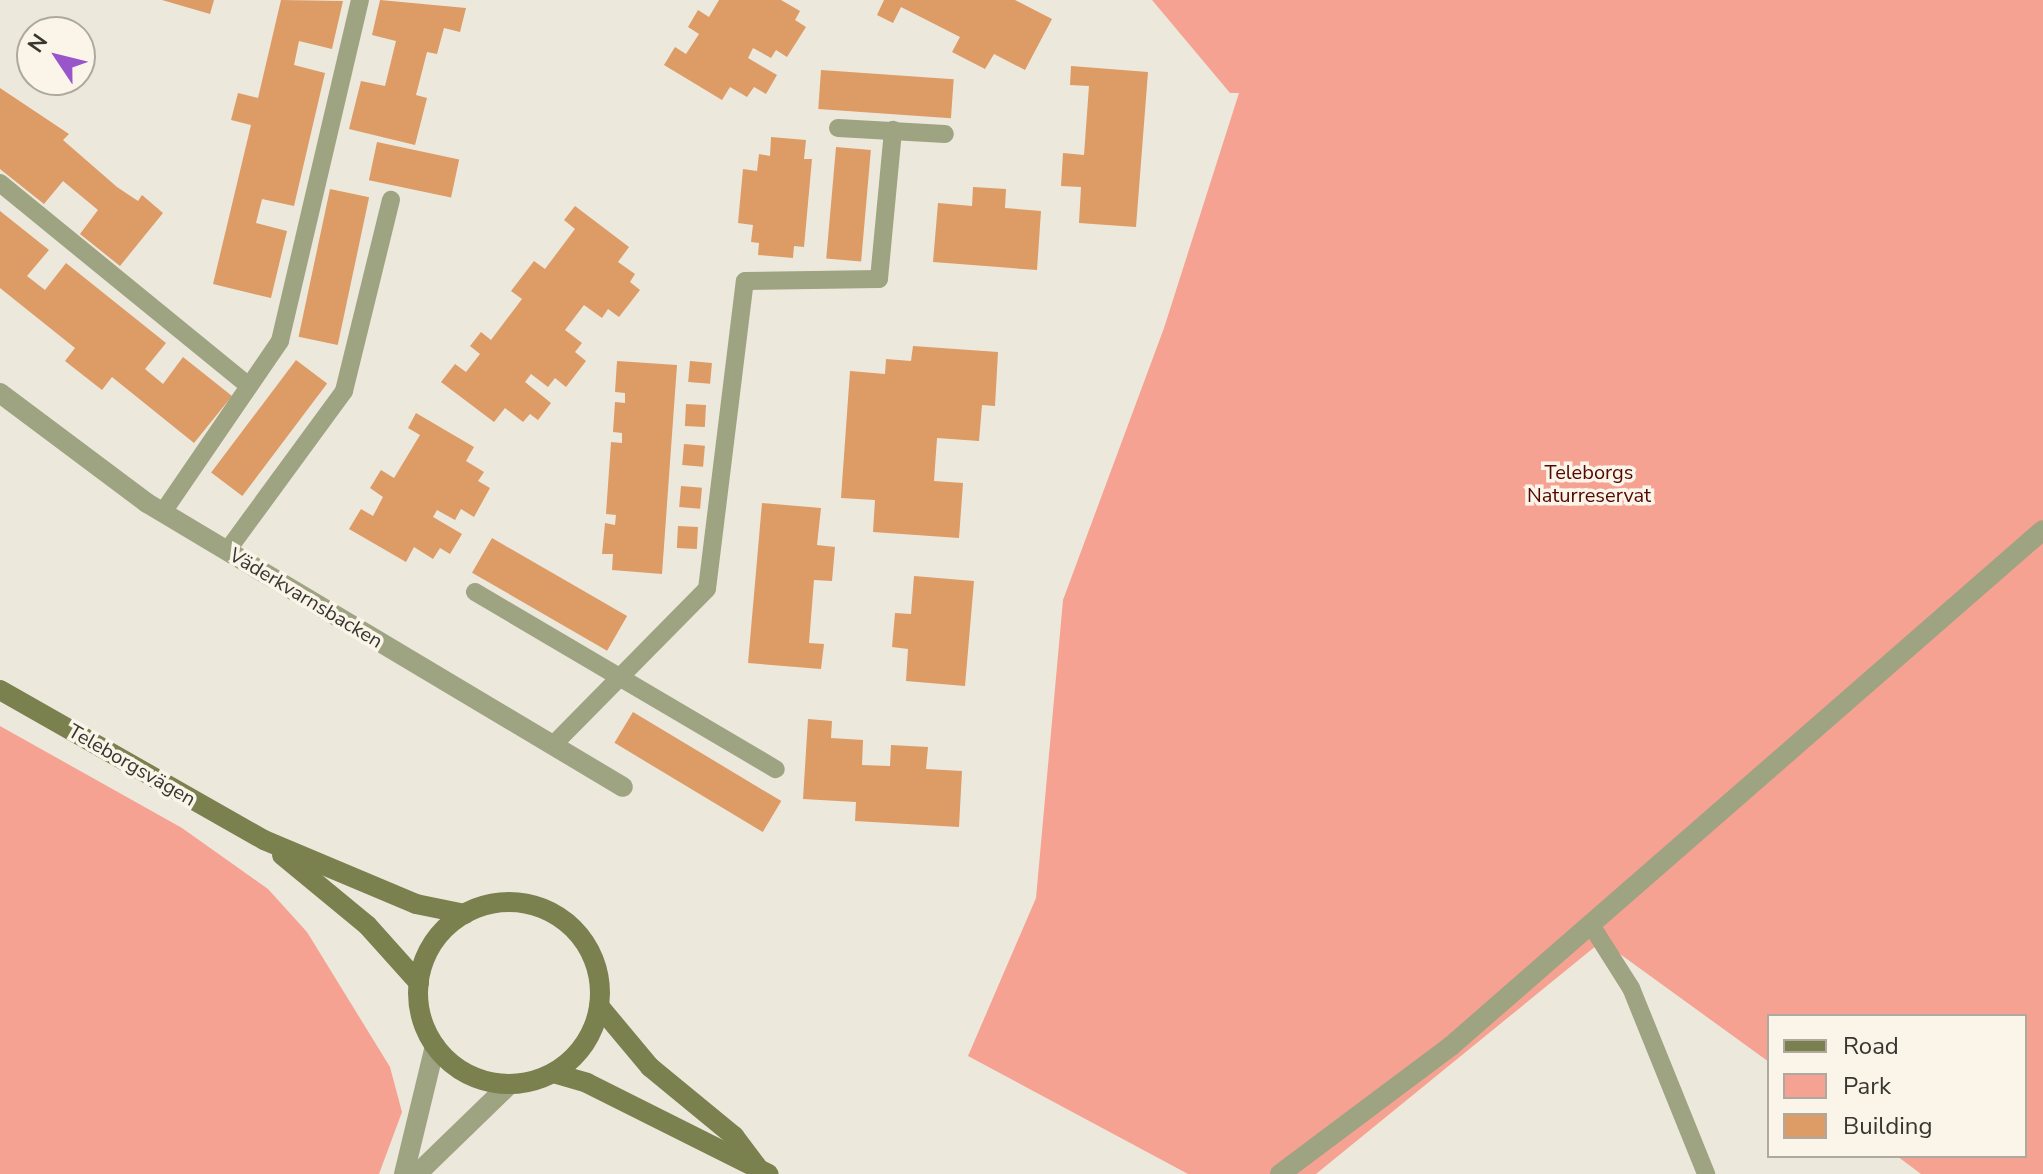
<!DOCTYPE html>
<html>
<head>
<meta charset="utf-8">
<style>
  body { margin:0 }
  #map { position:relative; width:2043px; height:1174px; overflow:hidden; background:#ede8dc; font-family:"Nunito Sans",sans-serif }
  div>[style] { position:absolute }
  .green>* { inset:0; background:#f6a292 }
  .building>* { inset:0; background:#dd9b66; transform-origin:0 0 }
  .service>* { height:18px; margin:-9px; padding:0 9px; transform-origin:9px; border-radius:9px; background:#9ea381 }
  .minor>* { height:20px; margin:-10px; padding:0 10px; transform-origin:10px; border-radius:10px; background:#9ea381 }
  .secondary>* { height:20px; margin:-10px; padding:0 10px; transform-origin:10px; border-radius:10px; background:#7a804e }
  .secondary>.ring { margin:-10px; padding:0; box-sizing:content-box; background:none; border:20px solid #7a804e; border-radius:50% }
  span { translate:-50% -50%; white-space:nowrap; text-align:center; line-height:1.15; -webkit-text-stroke:7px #fbf5e9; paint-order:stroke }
  .park-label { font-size:20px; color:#530801 }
  .street-label { font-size:20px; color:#383631 }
  .legend { position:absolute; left:1767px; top:1014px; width:260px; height:144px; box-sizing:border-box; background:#fbf5e9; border:2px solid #ada99f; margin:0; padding:10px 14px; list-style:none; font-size:24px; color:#383631 }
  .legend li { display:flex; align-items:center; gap:16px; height:40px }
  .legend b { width:40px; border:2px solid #ada99f }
  .north { position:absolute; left:16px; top:16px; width:80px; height:80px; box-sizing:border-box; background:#fbf5e9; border:2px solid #ada99f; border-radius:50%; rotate:305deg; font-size:22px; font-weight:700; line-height:32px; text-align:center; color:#383631 }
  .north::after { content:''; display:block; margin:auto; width:28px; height:36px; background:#9955ca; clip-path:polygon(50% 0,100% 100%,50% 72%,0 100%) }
</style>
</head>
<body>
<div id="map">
  <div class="green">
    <div style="clip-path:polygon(1152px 0,2043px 0,2043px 1174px,1921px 1174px,1897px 1156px,2025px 1156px,2025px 1016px,1769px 1016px,1769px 1062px,1602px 941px,1316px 1174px,1188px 1174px,968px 1056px,1036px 898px,1063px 600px,1164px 328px,1239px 93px,1230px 93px)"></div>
    <div style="clip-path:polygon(0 726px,182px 828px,268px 889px,307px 932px,390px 1067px,402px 1112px,379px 1174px,0 1174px)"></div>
  </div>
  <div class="building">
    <div style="clip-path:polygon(162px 0,214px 0,210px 14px)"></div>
    <div style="clip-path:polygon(281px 0,343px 1px,332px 49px,299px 41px,294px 65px,325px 73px,294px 206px,262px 199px,256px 223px,287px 231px,271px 298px,213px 284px,251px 125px,231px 120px,238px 93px,258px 98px)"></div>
    <div style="clip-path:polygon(380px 0,466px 8px,460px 32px,444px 28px,437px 54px,427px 52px,416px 95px,427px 98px,415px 145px,349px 129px,361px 81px,385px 86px,396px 41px,372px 35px)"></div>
    <div style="clip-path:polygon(719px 0,781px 0,800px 11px,795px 20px,806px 27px,787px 57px,776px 50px,771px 58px,753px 48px,748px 58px,777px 75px,766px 94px,754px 87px,747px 97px,730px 87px,722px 100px,664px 65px,675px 47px,686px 54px,699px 34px,688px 27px,698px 10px,709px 17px)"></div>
    <div style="clip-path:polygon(884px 0,1015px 0,1052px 19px,1025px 70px,994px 54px,985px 69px,952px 52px,960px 37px,901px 7px,893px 23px,877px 15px)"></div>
    <div style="clip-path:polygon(1071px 66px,1148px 72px,1136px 227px,1079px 223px,1081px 187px,1061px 186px,1063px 153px,1084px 155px,1089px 86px,1070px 85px)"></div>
    <div style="left:821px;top:70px;width:133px;height:39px;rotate:4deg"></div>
    <div style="clip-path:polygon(0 88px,69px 134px,63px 140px,117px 187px,138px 201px,142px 195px,163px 213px,120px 266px,80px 234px,98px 210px,63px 181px,44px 204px,0 169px)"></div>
    <div style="clip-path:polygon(771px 137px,806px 140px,804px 159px,812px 159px,804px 247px,794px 246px,793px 258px,758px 255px,759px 243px,751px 242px,753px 225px,738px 223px,743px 169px,757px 171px,759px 154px,770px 156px)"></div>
    <div style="left:377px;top:142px;width:84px;height:39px;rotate:12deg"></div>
    <div style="left:836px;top:147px;width:35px;height:112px;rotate:5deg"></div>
    <div style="clip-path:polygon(973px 187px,1006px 189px,1005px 208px,1041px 211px,1037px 270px,933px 262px,938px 203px,972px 206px)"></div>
    <div style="left:330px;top:189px;width:40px;height:151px;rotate:12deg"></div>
    <div style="clip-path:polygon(575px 206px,629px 247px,618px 262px,635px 274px,630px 282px,640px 290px,619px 317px,608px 309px,602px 318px,584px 305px,565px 330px,582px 343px,575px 352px,586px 361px,566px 387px,555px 378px,548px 387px,531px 374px,525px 382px,551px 403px,538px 420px,530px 414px,523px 422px,505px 408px,494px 422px,441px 382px,455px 364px,466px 372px,480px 354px,470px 346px,481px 332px,491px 340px,522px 299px,511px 291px,534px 261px,545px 269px,575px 229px,564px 220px)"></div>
    <div style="clip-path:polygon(0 211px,49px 250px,27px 276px,45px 290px,66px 263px,166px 343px,145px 369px,163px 384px,183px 357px,232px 396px,194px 443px,112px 377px,102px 390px,65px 361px,75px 348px,0 288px)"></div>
    <div style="clip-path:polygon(913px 346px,998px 352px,995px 406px,982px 405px,979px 441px,937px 438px,934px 481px,963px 483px,959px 538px,873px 532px,875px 500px,841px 498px,850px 371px,885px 374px,886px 359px,911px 361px)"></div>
    <div style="left:296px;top:360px;width:39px;height:141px;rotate:37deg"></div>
    <div style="clip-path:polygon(617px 361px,677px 365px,662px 574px,612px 570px,613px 554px,602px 554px,605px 523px,615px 525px,616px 515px,606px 514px,611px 442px,622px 443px,622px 433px,613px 432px,615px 402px,625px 403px,625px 393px,615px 392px)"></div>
    <div style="left:690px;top:361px;width:22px;height:21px;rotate:5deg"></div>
    <div style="left:686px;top:404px;width:20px;height:22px;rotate:3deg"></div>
    <div style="clip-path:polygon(416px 413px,474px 447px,466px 461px,484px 472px,478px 481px,490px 488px,474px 517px,461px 509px,455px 520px,437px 510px,433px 517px,462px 534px,450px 554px,440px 548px,433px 559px,414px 547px,406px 562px,349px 529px,361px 509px,373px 516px,383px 497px,370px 488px,381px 470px,394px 478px,420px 435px,408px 428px)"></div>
    <div style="left:684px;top:444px;width:21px;height:21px;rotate:5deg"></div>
    <div style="left:681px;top:486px;width:21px;height:21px;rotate:5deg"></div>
    <div style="clip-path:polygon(762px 503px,821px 508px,817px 545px,835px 547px,832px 581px,814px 580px,809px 643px,824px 644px,821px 669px,748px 663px)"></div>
    <div style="left:678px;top:526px;width:20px;height:22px;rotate:3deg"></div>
    <div style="left:492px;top:538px;width:156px;height:40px;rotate:30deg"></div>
    <div style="clip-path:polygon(914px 576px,974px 581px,965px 686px,906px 681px,908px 649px,892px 647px,895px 613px,911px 614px)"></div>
    <div style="left:633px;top:712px;width:173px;height:36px;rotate:31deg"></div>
    <div style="clip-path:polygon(808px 719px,832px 721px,831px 738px,863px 740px,862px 765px,890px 766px,891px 745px,928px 747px,926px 769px,962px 771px,959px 827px,855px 821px,856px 802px,803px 799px)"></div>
  </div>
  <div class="service">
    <div style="left:838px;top:128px;width:107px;rotate:3.2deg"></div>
    <div style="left:0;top:183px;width:321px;rotate:39.2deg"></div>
    <div style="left:163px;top:512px;width:207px;rotate:-55.6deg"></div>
    <div style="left:280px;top:341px;width:350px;rotate:-76.8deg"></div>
    <div style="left:227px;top:551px;width:198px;rotate:-53.8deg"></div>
    <div style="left:344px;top:391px;width:197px;rotate:-76.2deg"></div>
    <div style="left:475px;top:592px;width:349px;rotate:30.5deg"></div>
    <div style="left:553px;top:745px;width:219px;rotate:-45.4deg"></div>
    <div style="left:707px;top:589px;width:310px;rotate:-83deg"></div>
    <div style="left:745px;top:281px;width:134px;rotate:-0.9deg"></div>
    <div style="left:879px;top:279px;width:150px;rotate:-84.6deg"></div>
    <div style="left:1591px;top:925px;width:75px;rotate:57.6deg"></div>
    <div style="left:1631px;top:988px;width:201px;rotate:68deg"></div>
  </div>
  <div class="minor">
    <div style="left:0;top:393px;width:184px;rotate:36.8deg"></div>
    <div style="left:147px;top:503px;width:554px;rotate:30.82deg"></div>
    <div style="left:404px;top:1174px;width:132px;rotate:-76.4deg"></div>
    <div style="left:417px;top:1174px;width:129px;rotate:-44.1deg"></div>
    <div style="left:1280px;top:1174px;width:214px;rotate:-36.8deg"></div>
    <div style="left:1451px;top:1046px;width:785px;rotate:-41.08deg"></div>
  </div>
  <div class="secondary">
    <div style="left:0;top:690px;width:304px;rotate:29.6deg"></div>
    <div style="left:264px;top:840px;width:165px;rotate:22.8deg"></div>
    <div style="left:416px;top:904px;width:50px;rotate:11.5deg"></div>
    <div style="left:282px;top:855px;width:110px;rotate:39.5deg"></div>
    <div style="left:367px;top:925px;width:78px;rotate:48.1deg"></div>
    <div class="ring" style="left:418px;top:902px;width:162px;height:162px"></div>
    <div style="left:599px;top:1006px;width:80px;rotate:50.1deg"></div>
    <div style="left:650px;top:1067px;width:109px;rotate:39.4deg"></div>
    <div style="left:734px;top:1136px;width:38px;rotate:53deg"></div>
    <div style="left:553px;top:1073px;width:35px;rotate:16deg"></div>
    <div style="left:587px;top:1083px;width:203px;rotate:26.6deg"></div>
  </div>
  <div class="park-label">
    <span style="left:1589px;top:484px">Teleborgs<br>Naturreservat</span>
  </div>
  <div class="street-label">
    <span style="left:306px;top:598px;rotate:31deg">Väderkvarnsbacken</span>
    <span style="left:132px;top:765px;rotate:30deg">Teleborgsvägen</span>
  </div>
  <ul class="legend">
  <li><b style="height:10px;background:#7a804e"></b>Road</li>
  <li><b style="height:22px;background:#f6a292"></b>Park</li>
  <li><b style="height:22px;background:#dd9b66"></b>Building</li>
  </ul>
  <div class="north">N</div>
</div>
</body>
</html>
